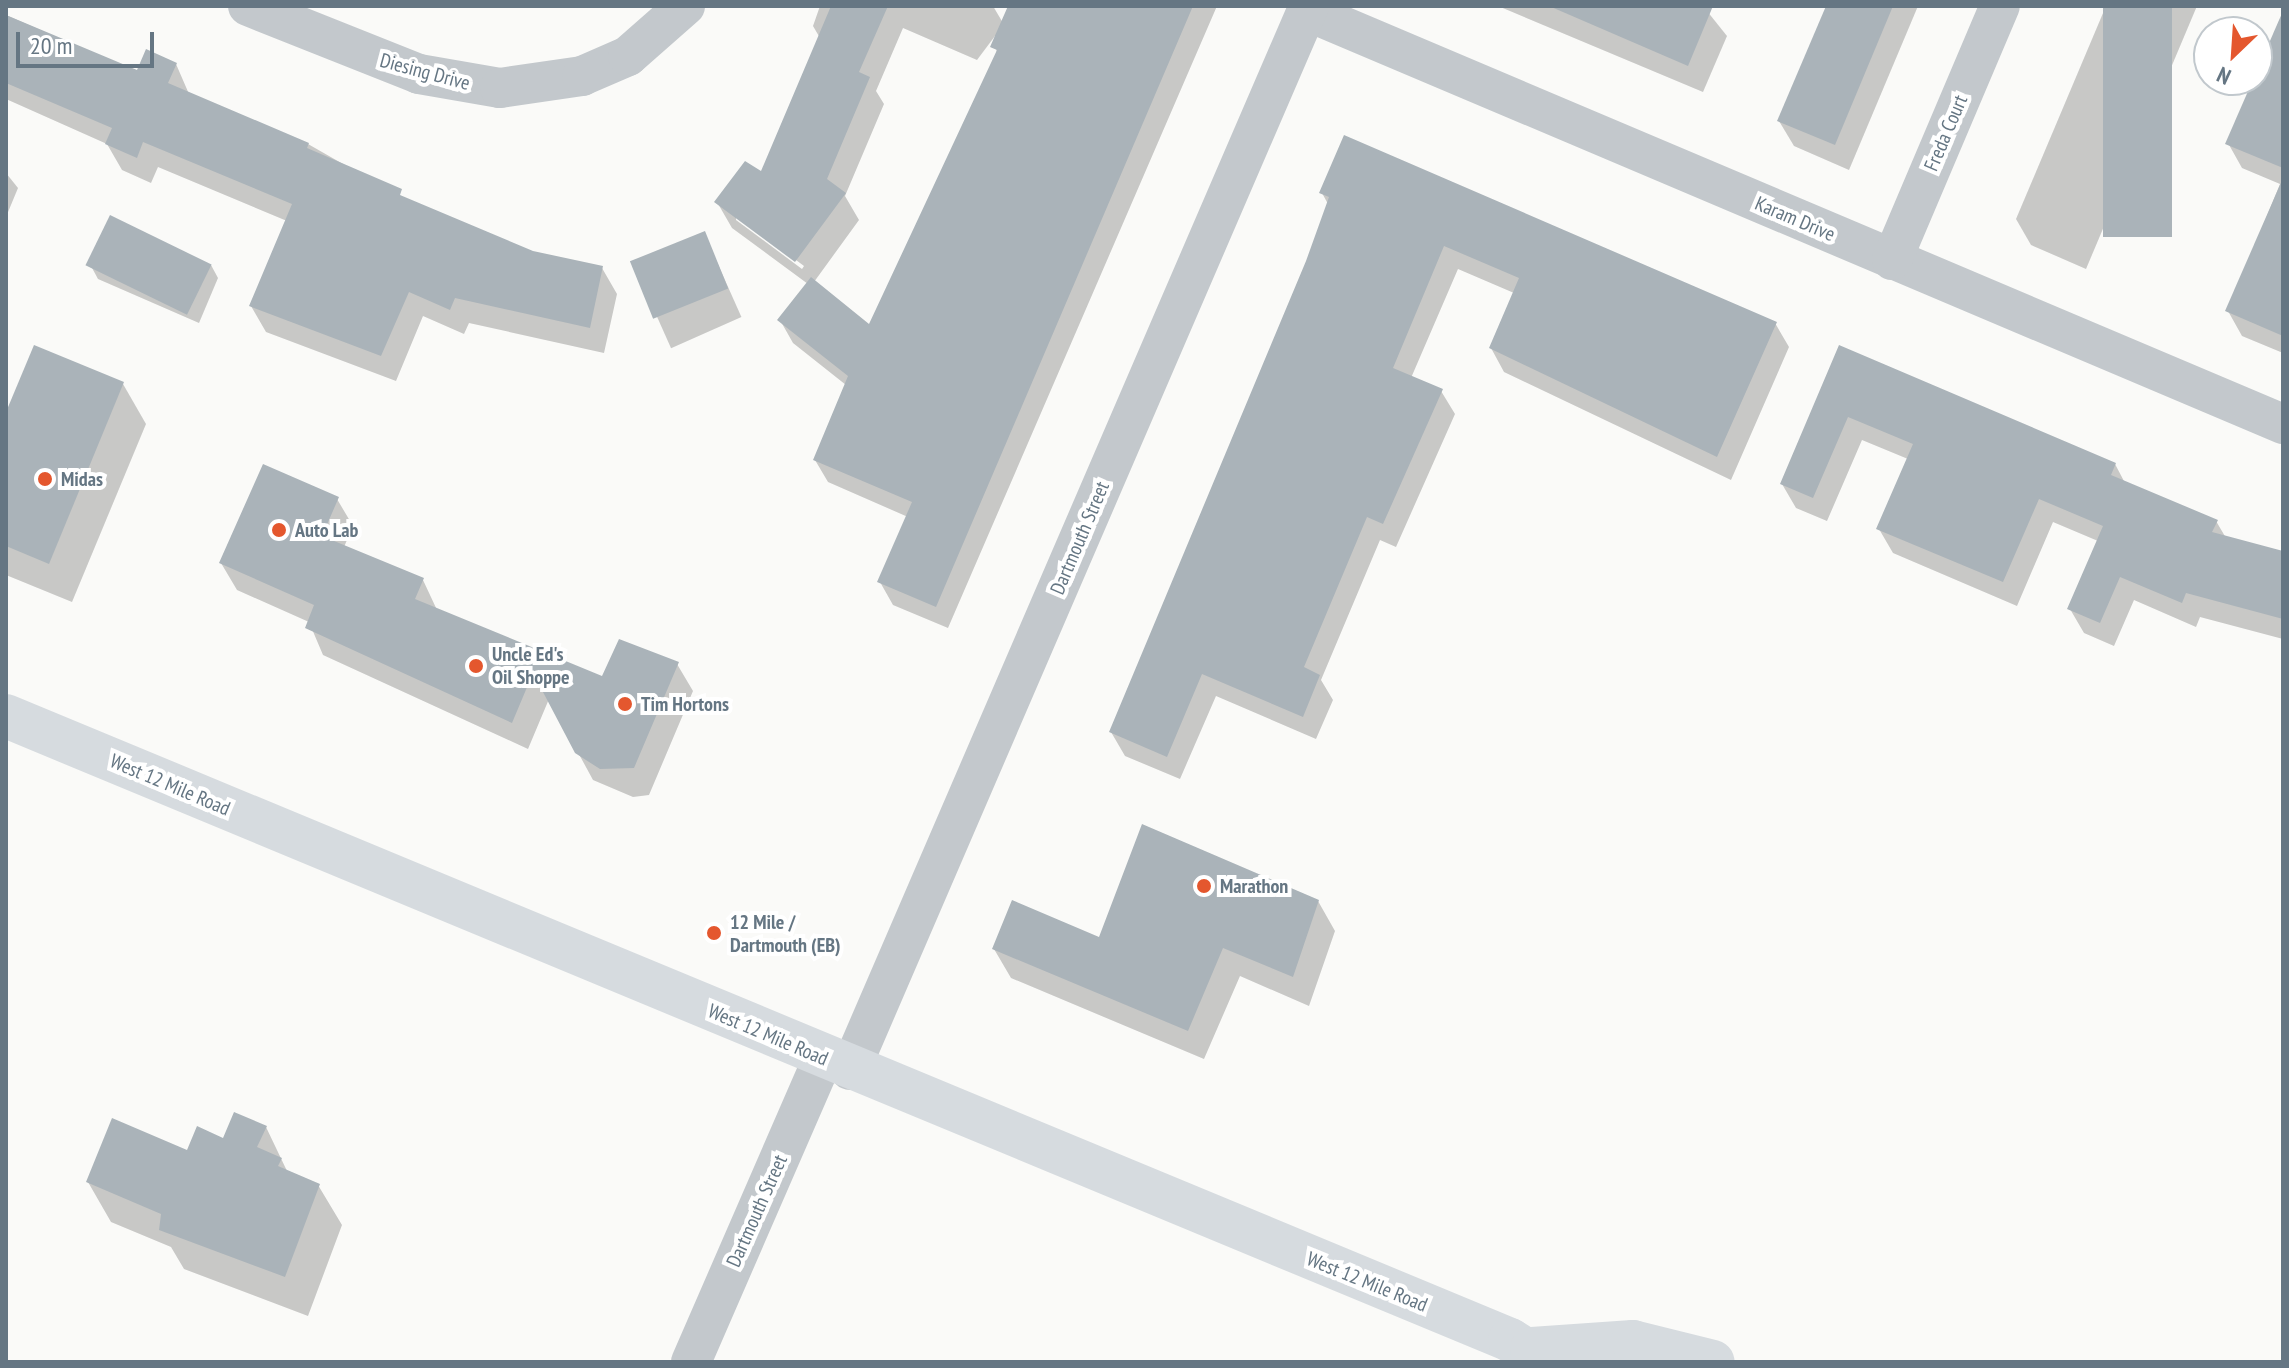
<!DOCTYPE html>
<html>
<head>
<meta charset="utf-8">
<style>
  body { margin:0 }
  #map { position:relative; width:2289px; height:1368px; overflow:hidden; background:#fafaf8; font-family:"PT Sans Narrow",sans-serif }
  div>[style] { position:absolute }
  .shadow>* { inset:0; background:#0003; transform-origin:0 0 }
  .building>* { inset:0; background:#aab3b9; transform-origin:0 0 }
  .minor>* { height:40px; margin:-20px; padding:0 20px; transform-origin:20px; border-radius:20px; background:#c3c8cc }
  .secondary>* { height:44px; margin:-22px; padding:0 22px; transform-origin:22px; border-radius:22px; background:#d6dbdf }
  .dots>* { width:22px; height:22px; translate:-50% -50%; box-sizing:border-box; border:4px solid #fff; border-radius:50% }
  span { translate:-50% -50%; white-space:nowrap; text-align:center; line-height:1.15; -webkit-text-stroke:8px #fff; paint-order:stroke }
  .street-label { font-size:20px; color:#657683 }
  .poi-label { font-size:20px; color:#657683; font-weight:700 }
  .left { translate:0 -50%; text-align:left }
  .frame { position:absolute; inset:0; border:8px solid #657683; pointer-events:none }
  .north { position:absolute; left:2193px; top:16px; width:80px; height:80px; box-sizing:border-box; background:#fff; border:2px solid #c1c8cd; border-radius:50%; rotate:205deg; font-size:22px; font-weight:700; line-height:32px; text-align:center; color:#657683 }
  .north::after { content:''; display:block; margin:auto; width:28px; height:36px; background:#e4572e; clip-path:polygon(50% 0,100% 100%,50% 72%,0 100%) }
  .scale { position:absolute; left:16px; top:32px; width:138px; height:36px; box-sizing:border-box; border:4px solid #657683; border-top:0; padding-left:10px; font-size:24px; line-height:28px; white-space:nowrap; color:#657683; -webkit-text-stroke:6px #fff; paint-order:stroke }
</style>
</head>
<body>
<div id="map">
  <div class="shadow">
    <div style="clip-path:polygon(evenodd,820px 6px,993px 6px,1003px 23px,1010px 6px,1217px 6px,948px 628px,893px 605px,880px 582px,908px 517px,828px 482px,815px 460px,846px 385px,793px 343px,780px 320px,808px 284px,732px 228px,717px 202px,762px 174px,820px 38px,813px 26px,820px 6px,903px 28px,977px 60px,995px 36px,997px 55px,870px 327px,814px 282px,859px 220px,845px 196px,884px 104px,876px 91px,903px 28px,820px 6px,736px 215px,804px 266px,802px 269px,736px 220px,736px 215px)"></div>
    <div style="clip-path:polygon(1498px 6px,1703px 6px,1727px 36px,1703px 92px)"></div>
    <div style="clip-path:polygon(1827px 6px,1918px 6px,1849px 170px,1794px 146px,1779px 121px)"></div>
    <div style="clip-path:polygon(2106px 6px,2197px 6px,2086px 269px,2031px 245px,2016px 219px)"></div>
    <div style="clip-path:polygon(2283px 12px,2283px 353px,2242px 336px,2228px 311px,2280px 184px,2242px 168px,2228px 143px)"></div>
    <div style="clip-path:polygon(6px 15px,138px 73px,176px 64px,189px 94px,308px 144px,406px 200px,532px 253px,602px 268px,617px 294px,604px 353px,469px 323px,464px 334px,423px 316px,396px 381px,266px 332px,251px 306px,287px 221px,158px 167px,151px 183px,122px 170px,107px 144px,6px 99px)"></div>
    <div style="clip-path:polygon(6px 173px,18px 188px,6px 217px)"></div>
    <div style="clip-path:polygon(1322px 193px,1775px 323px,1789px 347px,1731px 480px,1504px 372px,1491px 348px,1514px 293px,1458px 269px,1411px 378px,1441px 391px,1455px 414px,1396px 547px,1380px 540px,1321px 680px,1333px 700px,1316px 739px,1216px 696px,1180px 779px,1125px 756px,1111px 732px,1308px 262px,1328px 204px)"></div>
    <div style="left:704px;top:233px;width:92px;height:77px;rotate:66deg"></div>
    <div style="clip-path:polygon(211px 265px,218px 278px,199px 323px,98px 279px,91px 266px)"></div>
    <div style="clip-path:polygon(1840px 348px,2115px 464px,2125px 483px,2216px 521px,2226px 538px,2283px 553px,2283px 639px,2200px 617px,2196px 627px,2134px 600px,2114px 646px,2084px 633px,2070px 609px,2098px 541px,2053px 522px,2017px 606px,1893px 553px,1879px 529px,1908px 459px,1862px 440px,1827px 521px,1796px 508px,1782px 484px)"></div>
    <div style="clip-path:polygon(123px 384px,146px 424px,72px 602px,6px 575px,6px 417px)"></div>
    <div style="clip-path:polygon(337px 499px,353px 526px,344px 547px,423px 580px,437px 610px,603px 679px,677px 664px,693px 691px,649px 795px,633px 797px,593px 780px,549px 699px,528px 749px,323px 655px,309px 622px,237px 590px,221px 563px)"></div>
    <div style="clip-path:polygon(1318px 901px,1335px 931px,1309px 1006px,1240px 976px,1204px 1059px,1011px 978px,994px 949px,1101px 940px)"></div>
    <div style="clip-path:polygon(266px 1127px,287px 1171px,318px 1185px,342px 1225px,308px 1316px,184px 1269px,171px 1247px,111px 1222px,88px 1182px)"></div>
  </div>
  <div class="building">
    <div style="clip-path:polygon(831px 6px,888px 6px,859px 72px,870px 77px,827px 179px,846px 193px,795px 262px,714px 202px,745px 161px,761px 171px)"></div>
    <div style="clip-path:polygon(1008px 6px,1193px 6px,936px 607px,877px 582px,912px 502px,813px 460px,848px 376px,777px 320px,811px 277px,869px 324px,997px 50px,990px 47px)"></div>
    <div style="clip-path:polygon(1549px 6px,1713px 6px,1688px 66px)"></div>
    <div style="clip-path:polygon(1826px 6px,1893px 6px,1835px 145px,1777px 121px)"></div>
    <div style="left:2103px;top:6px;width:69px;height:231px"></div>
    <div style="clip-path:polygon(2283px 11px,2283px 168px,2225px 144px)"></div>
    <div style="clip-path:polygon(6px 15px,137px 70px,146px 49px,177px 63px,168px 83px,309px 143px,307px 148px,402px 189px,400px 195px,533px 251px,603px 266px,590px 328px,455px 298px,450px 310px,409px 292px,381px 356px,249px 306px,292px 204px,143px 142px,137px 158px,105px 144px,112px 128px,6px 83px)"></div>
    <div style="clip-path:polygon(1344px 135px,1777px 322px,1717px 457px,1489px 348px,1519px 278px,1444px 246px,1393px 368px,1443px 389px,1383px 524px,1367px 517px,1304px 667px,1320px 675px,1303px 717px,1202px 674px,1167px 757px,1109px 732px,1306px 261px,1329px 197px,1319px 193px)"></div>
    <div style="clip-path:polygon(2283px 178px,2283px 336px,2225px 311px)"></div>
    <div style="left:110px;top:215px;width:113px;height:56px;rotate:26deg"></div>
    <div style="left:705px;top:231px;width:62px;height:81px;rotate:68deg"></div>
    <div style="clip-path:polygon(34px 345px,124px 382px,49px 564px,6px 546px,6px 412px)"></div>
    <div style="clip-path:polygon(1839px 345px,2116px 463px,2111px 475px,2218px 520px,2212px 532px,2283px 551px,2283px 619px,2186px 593px,2182px 603px,2120px 577px,2100px 623px,2067px 609px,2103px 526px,2039px 499px,2003px 582px,1876px 529px,1913px 444px,1848px 417px,1813px 498px,1780px 484px)"></div>
    <div style="clip-path:polygon(263px 464px,339px 497px,322px 536px,424px 578px,415px 599px,602px 676px,619px 639px,679px 662px,634px 768px,600px 769px,575px 753px,533px 673px,512px 723px,305px 628px,314px 605px,219px 563px)"></div>
    <div style="clip-path:polygon(1142px 824px,1319px 900px,1293px 977px,1223px 948px,1188px 1031px,992px 949px,1012px 900px,1099px 937px)"></div>
    <div style="clip-path:polygon(234px 1112px,267px 1126px,257px 1147px,282px 1158px,278px 1166px,320px 1184px,285px 1277px,159px 1230px,161px 1214px,86px 1182px,112px 1118px,187px 1150px,197px 1126px,223px 1138px)"></div>
  </div>
  <div class="minor">
    <div style="left:248px;top:6px;width:184px;rotate:21.7deg"></div>
    <div style="left:419px;top:74px;width:82px;rotate:9.8deg"></div>
    <div style="left:500px;top:88px;width:83px;rotate:-8.3deg"></div>
    <div style="left:582px;top:76px;width:50px;rotate:-23.5deg"></div>
    <div style="left:628px;top:56px;width:76px;rotate:-41.3deg"></div>
    <div style="left:1307px;top:11px;width:1060px;rotate:22.94deg"></div>
    <div style="left:1892px;top:260px;width:276px;rotate:-67deg"></div>
    <div style="left:850px;top:1070px;width:1159px;rotate:-66.67deg"></div>
    <div style="left:691px;top:1362px;width:331px;rotate:-66.5deg"></div>
  </div>
  <div class="secondary">
    <div style="left:6px;top:716px;width:1628px;rotate:22.53deg"></div>
    <div style="left:1510px;top:1340px;width:41px;rotate:32.2deg"></div>
    <div style="left:1532px;top:1349px;width:101px;rotate:-4deg"></div>
    <div style="left:1633px;top:1342px;width:82px;rotate:14deg"></div>
  </div>
  <div class="dots">
    <div style="left:45px;top:479px;background:#e4572e"></div>
    <div style="left:279px;top:530px;background:#e4572e"></div>
    <div style="left:476px;top:666px;background:#e4572e"></div>
    <div style="left:625px;top:704px;background:#e4572e"></div>
    <div style="left:1204px;top:886px;background:#e4572e"></div>
    <div style="left:714px;top:933px;background:#e4572e"></div>
  </div>
  <div class="street-label">
    <span style="left:425px;top:72px;rotate:15deg">Diesing Drive</span>
    <span style="left:1946px;top:133px;rotate:-67deg">Freda Court</span>
    <span style="left:1795px;top:219px;rotate:23deg">Karam Drive</span>
    <span style="left:1080px;top:538px;rotate:-67deg">Dartmouth Street</span>
    <span style="left:170px;top:785px;rotate:23deg">West 12 Mile Road</span>
    <span style="left:768px;top:1035px;rotate:23deg">West 12 Mile Road</span>
    <span style="left:757px;top:1211px;rotate:-66deg">Dartmouth Street</span>
    <span style="left:1367px;top:1282px;rotate:22deg">West 12 Mile Road</span>
  </div>
  <div class="poi-label">
    <span class="left" style="left:61px;top:479px">Midas</span>
    <span class="left" style="left:295px;top:530px">Auto Lab</span>
    <span class="left" style="left:492px;top:666px">Uncle Ed's<br>Oil Shoppe</span>
    <span class="left" style="left:641px;top:704px">Tim Hortons</span>
    <span class="left" style="left:1220px;top:886px">Marathon</span>
    <span class="left" style="left:730px;top:934px">12 Mile /<br>Dartmouth (EB)</span>
  </div>
  <div class="frame"></div>
  <div class="north">N</div>
  <div class="scale">20 m</div>
</div>
</body>
</html>
